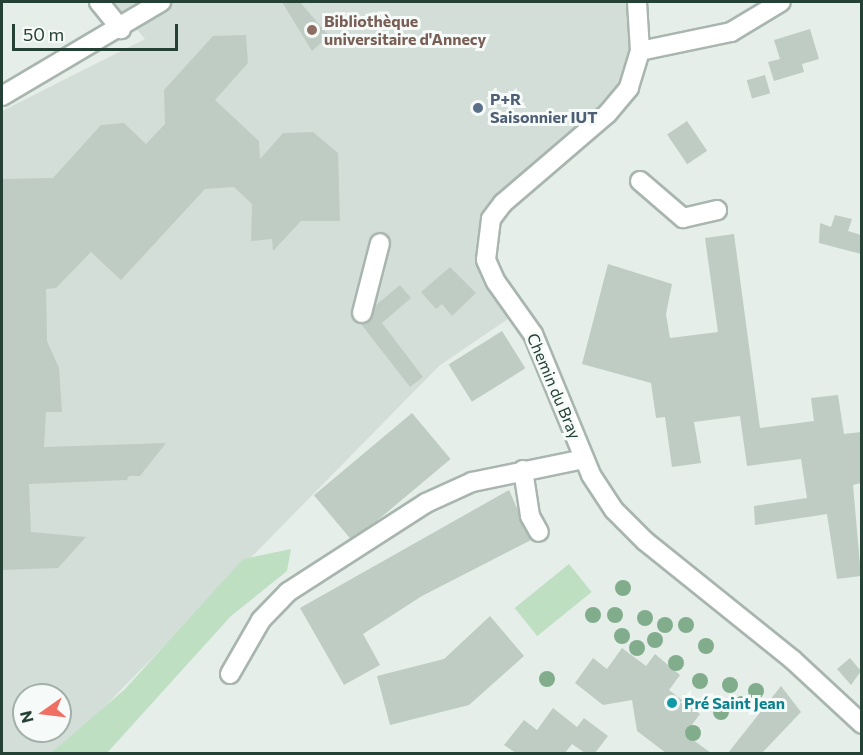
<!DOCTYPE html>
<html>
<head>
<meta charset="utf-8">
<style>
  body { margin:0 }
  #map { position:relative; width:863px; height:755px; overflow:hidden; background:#e6eee9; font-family:Commissioner,sans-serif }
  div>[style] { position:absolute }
  .built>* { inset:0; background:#d4ded8 }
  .green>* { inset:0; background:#bfdfc3; transform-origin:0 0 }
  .building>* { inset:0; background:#beccc4; transform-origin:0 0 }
  .roads { filter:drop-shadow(2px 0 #a8b6af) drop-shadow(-2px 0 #a8b6af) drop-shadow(0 2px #a8b6af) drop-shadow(0 -2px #a8b6af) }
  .minor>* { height:18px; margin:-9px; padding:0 9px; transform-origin:9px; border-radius:9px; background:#fff }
  .trees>* { width:16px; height:16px; margin:-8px; border-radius:50%; background:#81ad8c }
  .dots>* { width:16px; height:16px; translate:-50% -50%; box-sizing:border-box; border:3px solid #f6faf8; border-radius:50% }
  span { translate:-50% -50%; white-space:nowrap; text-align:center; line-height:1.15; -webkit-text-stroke:6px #f6faf8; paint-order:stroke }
  .education-label { font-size:16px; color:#785e54; font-weight:700 }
  .left { translate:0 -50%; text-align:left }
  .service-label { font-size:16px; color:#4e5e75; font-weight:700 }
  .street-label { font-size:16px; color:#254034 }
  .culture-label { font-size:16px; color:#0d838f; font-weight:700 }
  .frame { position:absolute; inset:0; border:3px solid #254034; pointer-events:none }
  .north { position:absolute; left:12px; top:683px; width:60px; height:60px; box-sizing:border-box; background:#f6faf8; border:2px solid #a2b0aa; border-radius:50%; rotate:256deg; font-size:16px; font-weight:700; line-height:24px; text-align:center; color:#254034 }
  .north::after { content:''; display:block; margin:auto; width:21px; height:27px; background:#ef6f63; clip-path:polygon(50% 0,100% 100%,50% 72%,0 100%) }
  .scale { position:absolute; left:12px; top:24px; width:166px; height:27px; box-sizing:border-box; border:3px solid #254034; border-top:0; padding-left:8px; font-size:18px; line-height:21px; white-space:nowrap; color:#254034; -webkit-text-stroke:4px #f6faf8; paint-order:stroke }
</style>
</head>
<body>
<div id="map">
  <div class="built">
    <div style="clip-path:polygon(evenodd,113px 2px,636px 2px,627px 90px,503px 203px,486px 260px,521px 310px,439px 366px,59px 753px,2px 754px,2px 111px,145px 39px,113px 2px,24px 695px,60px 695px,60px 731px,24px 731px,24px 695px)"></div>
  </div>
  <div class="green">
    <div style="clip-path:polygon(291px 549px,287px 571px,231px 616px,107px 753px,51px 753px,125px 689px,243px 559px)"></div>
    <div style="left:569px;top:564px;width:36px;height:70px;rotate:51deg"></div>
  </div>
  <div class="building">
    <div style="clip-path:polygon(282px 2px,300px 2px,329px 36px,312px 51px)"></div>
    <div style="clip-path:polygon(810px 29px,819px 59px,802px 64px,804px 72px,774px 81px,768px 62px,780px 59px,774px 40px)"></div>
    <div style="clip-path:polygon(246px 35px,248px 63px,215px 100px,259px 141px,260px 159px,283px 133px,313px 132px,338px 153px,340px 221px,301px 221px,273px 251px,272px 239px,251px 241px,252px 204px,234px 187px,205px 189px,121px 280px,91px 252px,56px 288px,46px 289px,47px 341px,59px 368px,62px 412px,46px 412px,44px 447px,166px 443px,140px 476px,129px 476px,127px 480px,29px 484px,31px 532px,86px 537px,58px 568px,2px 570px,2px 179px,53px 178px,101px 125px,124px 123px,146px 144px,165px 124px,164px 90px,213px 36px)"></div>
    <div style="left:765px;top:75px;width:19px;height:19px;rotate:74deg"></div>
    <div style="left:687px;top:121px;width:36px;height:24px;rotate:56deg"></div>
    <div style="clip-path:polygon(835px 215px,852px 219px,848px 231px,861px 235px,861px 254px,819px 243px,820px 223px,831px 227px)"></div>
    <div style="clip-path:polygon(734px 234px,760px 428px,814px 421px,811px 398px,838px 395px,844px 434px,861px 432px,861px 483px,853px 485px,861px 576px,837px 579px,827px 514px,755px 525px,754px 506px,807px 498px,801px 459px,747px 466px,740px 416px,694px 422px,701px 463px,672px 467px,665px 417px,656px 418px,651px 383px,582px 364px,608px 264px,672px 284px,666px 314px,670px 338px,718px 332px,705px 238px)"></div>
    <div style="clip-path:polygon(450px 267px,476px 293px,452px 316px,442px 304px,436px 309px,421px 292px)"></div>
    <div style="clip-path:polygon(400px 285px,411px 298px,382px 323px,423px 377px,410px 387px,361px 324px,370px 321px,376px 305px)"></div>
    <div style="left:502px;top:331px;width:44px;height:63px;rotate:58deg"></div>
    <div style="left:412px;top:413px;width:60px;height:128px;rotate:50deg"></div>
    <div style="clip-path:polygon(509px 490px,531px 540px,422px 596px,363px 634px,380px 665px,344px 685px,300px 608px)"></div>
    <div style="clip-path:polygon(490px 616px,524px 656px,469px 705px,390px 725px,377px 676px,444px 659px)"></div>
    <div style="clip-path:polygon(622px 648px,646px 666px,655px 654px,680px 675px,669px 690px,700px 714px,685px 734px,711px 753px,666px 753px,637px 731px,632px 700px,603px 705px,575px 683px,593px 658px,607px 669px)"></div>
    <div style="clip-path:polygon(850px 658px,861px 671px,851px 685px,837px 669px)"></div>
    <div style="clip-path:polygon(781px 686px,801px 712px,762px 753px,728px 753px)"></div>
    <div style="clip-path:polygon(553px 708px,577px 727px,584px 718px,608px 736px,595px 753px,585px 753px,572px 744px,565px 753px,516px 753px,504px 745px,524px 720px,537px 730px)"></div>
  </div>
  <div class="roads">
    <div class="minor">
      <div style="left:99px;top:2px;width:35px;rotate:51deg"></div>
      <div style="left:637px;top:2px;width:49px;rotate:86.5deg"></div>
      <div style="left:640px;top:51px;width:39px;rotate:107deg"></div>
      <div style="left:629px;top:88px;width:34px;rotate:130deg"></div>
      <div style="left:607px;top:114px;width:137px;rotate:139.4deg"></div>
      <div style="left:503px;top:203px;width:20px;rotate:127deg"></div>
      <div style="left:491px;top:219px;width:41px;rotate:97deg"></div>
      <div style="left:486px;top:260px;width:24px;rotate:66deg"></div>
      <div style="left:496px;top:282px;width:64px;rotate:54.6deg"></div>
      <div style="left:533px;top:334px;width:152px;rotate:67.6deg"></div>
      <div style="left:591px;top:475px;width:42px;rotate:56.7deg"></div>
      <div style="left:614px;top:510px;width:44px;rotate:45deg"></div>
      <div style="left:645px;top:541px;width:190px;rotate:38.8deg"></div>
      <div style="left:793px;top:660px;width:94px;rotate:42.8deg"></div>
      <div style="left:640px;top:51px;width:93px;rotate:-11.8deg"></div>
      <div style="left:731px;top:32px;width:58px;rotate:-31deg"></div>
      <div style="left:2px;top:96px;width:185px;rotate:-30.6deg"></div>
      <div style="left:640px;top:181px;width:57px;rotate:40.7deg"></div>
      <div style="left:683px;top:218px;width:35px;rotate:-13deg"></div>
      <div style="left:362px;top:313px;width:72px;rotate:-75.6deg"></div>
      <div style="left:523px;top:470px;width:47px;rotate:81.3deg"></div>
      <div style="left:530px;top:516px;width:18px;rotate:61deg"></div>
      <div style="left:230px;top:674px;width:62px;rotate:-60.1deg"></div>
      <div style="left:261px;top:620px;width:39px;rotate:-46deg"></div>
      <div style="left:288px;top:592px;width:164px;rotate:-32.8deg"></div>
      <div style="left:426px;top:503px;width:51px;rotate:-24.5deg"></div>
      <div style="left:472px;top:482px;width:114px;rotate:-11.6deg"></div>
    </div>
  </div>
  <div class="trees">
    <div style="left:623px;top:588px"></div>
    <div style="left:593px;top:615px"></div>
    <div style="left:615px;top:615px"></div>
    <div style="left:645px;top:618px"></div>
    <div style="left:665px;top:625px"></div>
    <div style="left:686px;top:625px"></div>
    <div style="left:622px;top:636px"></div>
    <div style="left:655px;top:640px"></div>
    <div style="left:706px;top:646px"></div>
    <div style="left:637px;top:648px"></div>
    <div style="left:676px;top:663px"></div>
    <div style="left:547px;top:679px"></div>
    <div style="left:700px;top:681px"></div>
    <div style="left:730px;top:685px"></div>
    <div style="left:756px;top:691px"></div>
    <div style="left:742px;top:704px"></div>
    <div style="left:721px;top:712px"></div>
    <div style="left:693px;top:733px"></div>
  </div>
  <div class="dots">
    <div style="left:312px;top:30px;background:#8d6e63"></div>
    <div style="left:478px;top:108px;background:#5c6f8a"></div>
    <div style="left:672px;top:703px;background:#0f9aa8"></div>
  </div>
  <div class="education-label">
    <span class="left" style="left:324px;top:30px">Bibliothèque<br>universitaire d'Annecy</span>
  </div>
  <div class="service-label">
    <span class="left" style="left:490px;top:108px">P+R<br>Saisonnier IUT</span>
  </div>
  <div class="street-label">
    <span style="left:554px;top:386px;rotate:67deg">Chemin du Bray</span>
  </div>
  <div class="culture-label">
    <span class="left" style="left:684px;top:703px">Pré Saint Jean</span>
  </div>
  <div class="frame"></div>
  <div class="north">N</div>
  <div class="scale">50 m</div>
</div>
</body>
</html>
